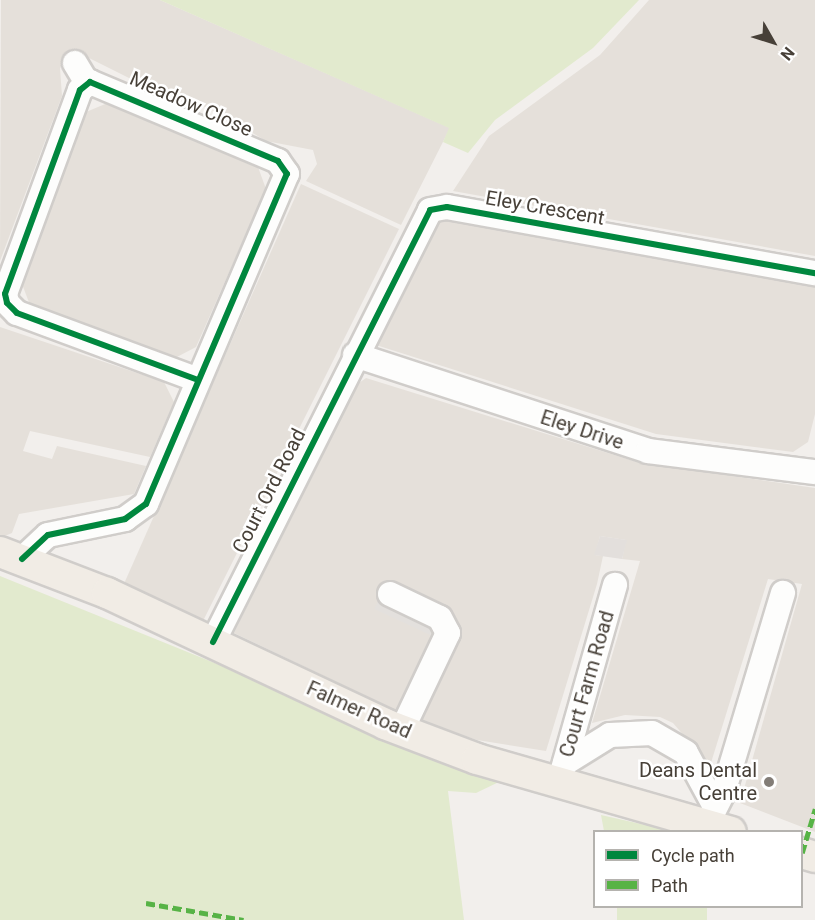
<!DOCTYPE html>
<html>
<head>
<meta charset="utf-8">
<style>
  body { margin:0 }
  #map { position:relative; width:815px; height:920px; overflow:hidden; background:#f2efec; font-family:Roboto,sans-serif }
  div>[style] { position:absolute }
  .residential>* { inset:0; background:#e5e0da }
  .industrial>* { inset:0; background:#e3dfdc }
  .green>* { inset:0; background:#e2eace; transform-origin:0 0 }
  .parking>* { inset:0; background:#e3e0dd; transform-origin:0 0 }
  .roads { filter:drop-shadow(2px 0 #d0cdca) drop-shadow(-2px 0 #d0cdca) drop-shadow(0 2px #d0cdca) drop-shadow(0 -2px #d0cdca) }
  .minor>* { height:24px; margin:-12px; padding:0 12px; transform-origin:12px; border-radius:12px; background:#fdfdfc }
  .major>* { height:30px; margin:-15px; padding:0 15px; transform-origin:15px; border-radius:15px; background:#f1ece5 }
  .quiet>* { height:4.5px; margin-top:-2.25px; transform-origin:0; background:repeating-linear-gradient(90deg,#57b346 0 9px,transparent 0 13.5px) }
  .cycleway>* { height:6px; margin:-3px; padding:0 3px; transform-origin:3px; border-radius:3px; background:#00873e }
  .dots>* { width:16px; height:16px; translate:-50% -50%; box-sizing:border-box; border:3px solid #fff; border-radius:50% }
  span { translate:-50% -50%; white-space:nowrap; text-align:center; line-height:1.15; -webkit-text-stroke:5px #fff; paint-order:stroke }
  .street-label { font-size:20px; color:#474038 }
  .poi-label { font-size:20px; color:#474038 }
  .right { translate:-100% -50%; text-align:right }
  .legend { position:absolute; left:593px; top:830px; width:210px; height:78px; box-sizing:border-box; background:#fff; border:2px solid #b5b3af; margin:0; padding:8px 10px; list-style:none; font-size:18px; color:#474038 }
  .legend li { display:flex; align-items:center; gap:12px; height:30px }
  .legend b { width:30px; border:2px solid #b5b3af }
  .north { position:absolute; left:743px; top:12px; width:60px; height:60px; -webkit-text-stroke:4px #fff; paint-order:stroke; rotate:129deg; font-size:16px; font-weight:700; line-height:24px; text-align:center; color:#474038 }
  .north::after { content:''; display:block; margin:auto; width:21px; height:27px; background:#474038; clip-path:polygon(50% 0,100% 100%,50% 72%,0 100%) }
</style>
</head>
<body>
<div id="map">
  <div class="residential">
    <div style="clip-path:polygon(1px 0,160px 0,450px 128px,401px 225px,306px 181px,317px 164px,313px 150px,266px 141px,223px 115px,149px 82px,141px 84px,71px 49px,60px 68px,62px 96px,0 261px)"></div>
    <div style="clip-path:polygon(649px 0,815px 0,815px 256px,453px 191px,489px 136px,600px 55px)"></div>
    <div style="clip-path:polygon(110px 102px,258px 167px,266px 189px,196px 347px,175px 358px,30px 305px,22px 284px,86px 112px)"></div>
    <div style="clip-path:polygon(301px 184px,399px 229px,203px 621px,123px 586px)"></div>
    <div style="clip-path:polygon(440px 217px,815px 283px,815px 414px,808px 442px,793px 452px,656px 434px,376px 345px)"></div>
    <div style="clip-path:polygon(0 327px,164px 382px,174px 402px,150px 457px,30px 431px,23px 451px,52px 459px,57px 446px,146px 466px,134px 494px,19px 514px,12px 533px,0 538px)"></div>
    <div style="clip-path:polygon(366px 378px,637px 462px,815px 488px,815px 832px,740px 803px,802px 584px,768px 579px,710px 766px,673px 723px,660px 717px,625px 715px,592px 723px,640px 561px,622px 559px,626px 540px,600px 536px,595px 555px,603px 556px,597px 584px,546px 751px,477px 740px,416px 720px,234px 633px,356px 385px)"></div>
  </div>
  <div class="industrial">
    <div style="clip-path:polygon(600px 536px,627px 540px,622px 559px,594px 555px)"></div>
  </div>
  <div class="green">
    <div style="clip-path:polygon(160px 0,639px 0,593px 48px,495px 120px,468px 153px,443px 142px,449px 128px)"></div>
    <div style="clip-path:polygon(0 576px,503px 780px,476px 793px,448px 791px,464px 920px,0 920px)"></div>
    <div style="clip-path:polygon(601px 815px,672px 831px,604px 831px)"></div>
    <div style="left:617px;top:907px;width:90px;height:13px"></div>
  </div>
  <div class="parking">
    <div style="left:379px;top:599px;width:66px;height:11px;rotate:25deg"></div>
  </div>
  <div class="roads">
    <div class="minor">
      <div style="left:75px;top:63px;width:23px;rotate:59deg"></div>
      <div style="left:355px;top:355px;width:308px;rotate:18.1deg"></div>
      <div style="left:648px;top:451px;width:168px;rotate:7.2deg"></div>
      <div style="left:22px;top:559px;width:35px;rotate:-43deg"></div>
      <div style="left:48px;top:535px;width:79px;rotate:-11.7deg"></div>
      <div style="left:125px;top:519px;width:26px;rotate:-36deg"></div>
      <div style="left:146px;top:504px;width:359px;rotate:-66.9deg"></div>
      <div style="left:287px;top:174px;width:16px;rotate:-125deg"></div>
      <div style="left:278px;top:161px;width:204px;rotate:-157.2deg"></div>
      <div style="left:90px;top:82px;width:13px;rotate:141deg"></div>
      <div style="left:80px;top:90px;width:217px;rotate:110.2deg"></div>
      <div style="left:5px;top:294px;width:9px;rotate:77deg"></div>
      <div style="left:7px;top:303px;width:14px;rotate:45deg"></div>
      <div style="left:17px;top:313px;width:193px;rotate:20.3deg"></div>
      <div style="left:390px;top:594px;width:55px;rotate:25.6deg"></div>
      <div style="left:440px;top:618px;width:17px;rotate:62deg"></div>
      <div style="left:448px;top:633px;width:107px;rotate:115.4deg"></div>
      <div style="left:213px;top:642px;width:483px;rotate:-63.3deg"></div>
      <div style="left:430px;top:210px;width:17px;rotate:-10deg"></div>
      <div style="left:447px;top:207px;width:374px;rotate:10.2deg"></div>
      <div style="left:565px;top:763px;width:53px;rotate:-31.9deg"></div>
      <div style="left:610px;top:735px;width:42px;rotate:-2.7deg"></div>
      <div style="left:652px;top:733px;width:39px;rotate:30deg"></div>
      <div style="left:686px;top:753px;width:57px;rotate:61.6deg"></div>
      <div style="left:559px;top:783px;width:206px;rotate:-74.2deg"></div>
      <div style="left:707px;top:824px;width:35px;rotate:-63deg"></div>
      <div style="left:723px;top:793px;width:209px;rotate:-73.3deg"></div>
    </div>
    <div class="major">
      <div style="left:0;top:552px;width:115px;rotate:21deg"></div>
      <div style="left:107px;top:593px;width:307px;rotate:25.2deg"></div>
      <div style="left:385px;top:724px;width:98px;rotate:20.8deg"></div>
      <div style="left:477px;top:759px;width:264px;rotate:16deg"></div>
      <div style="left:802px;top:853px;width:14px;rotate:17deg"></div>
    </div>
  </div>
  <div class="quiet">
    <div style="left:802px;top:853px;width:46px;rotate:-73.5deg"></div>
    <div style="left:146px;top:903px;width:99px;rotate:9.8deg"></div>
  </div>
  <div class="cycleway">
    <div style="left:22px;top:559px;width:35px;rotate:-43deg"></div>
    <div style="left:48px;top:535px;width:79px;rotate:-11.7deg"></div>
    <div style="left:125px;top:519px;width:26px;rotate:-36deg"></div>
    <div style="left:146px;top:504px;width:359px;rotate:-66.9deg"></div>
    <div style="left:287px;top:174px;width:16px;rotate:-125deg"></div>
    <div style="left:278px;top:161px;width:204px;rotate:-157.2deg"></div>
    <div style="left:90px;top:82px;width:13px;rotate:141deg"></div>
    <div style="left:80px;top:90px;width:217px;rotate:110.2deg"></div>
    <div style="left:5px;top:294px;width:9px;rotate:77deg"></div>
    <div style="left:7px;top:303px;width:14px;rotate:45deg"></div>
    <div style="left:17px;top:313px;width:193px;rotate:20.3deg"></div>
    <div style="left:213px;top:642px;width:483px;rotate:-63.3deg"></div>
    <div style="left:430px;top:210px;width:17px;rotate:-10deg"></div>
    <div style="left:447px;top:207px;width:374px;rotate:10.2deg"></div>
  </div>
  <div class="dots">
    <div style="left:769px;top:782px;background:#837d77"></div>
  </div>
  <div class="street-label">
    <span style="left:191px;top:104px;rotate:24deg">Meadow Close</span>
    <span style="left:545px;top:208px;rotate:10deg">Eley Crescent</span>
    <span style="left:582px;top:430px;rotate:18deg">Eley Drive</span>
    <span style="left:269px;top:491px;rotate:-63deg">Court Ord Road</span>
    <span style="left:587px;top:684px;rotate:-74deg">Court Farm Road</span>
    <span style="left:359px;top:710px;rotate:24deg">Falmer Road</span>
  </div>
  <div class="poi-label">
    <span class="right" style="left:757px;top:782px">Deans Dental<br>Centre</span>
  </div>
  <ul class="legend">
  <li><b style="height:8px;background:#00873e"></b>Cycle path</li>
  <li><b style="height:8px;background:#57b346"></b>Path</li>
  </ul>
  <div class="north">N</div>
</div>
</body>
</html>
